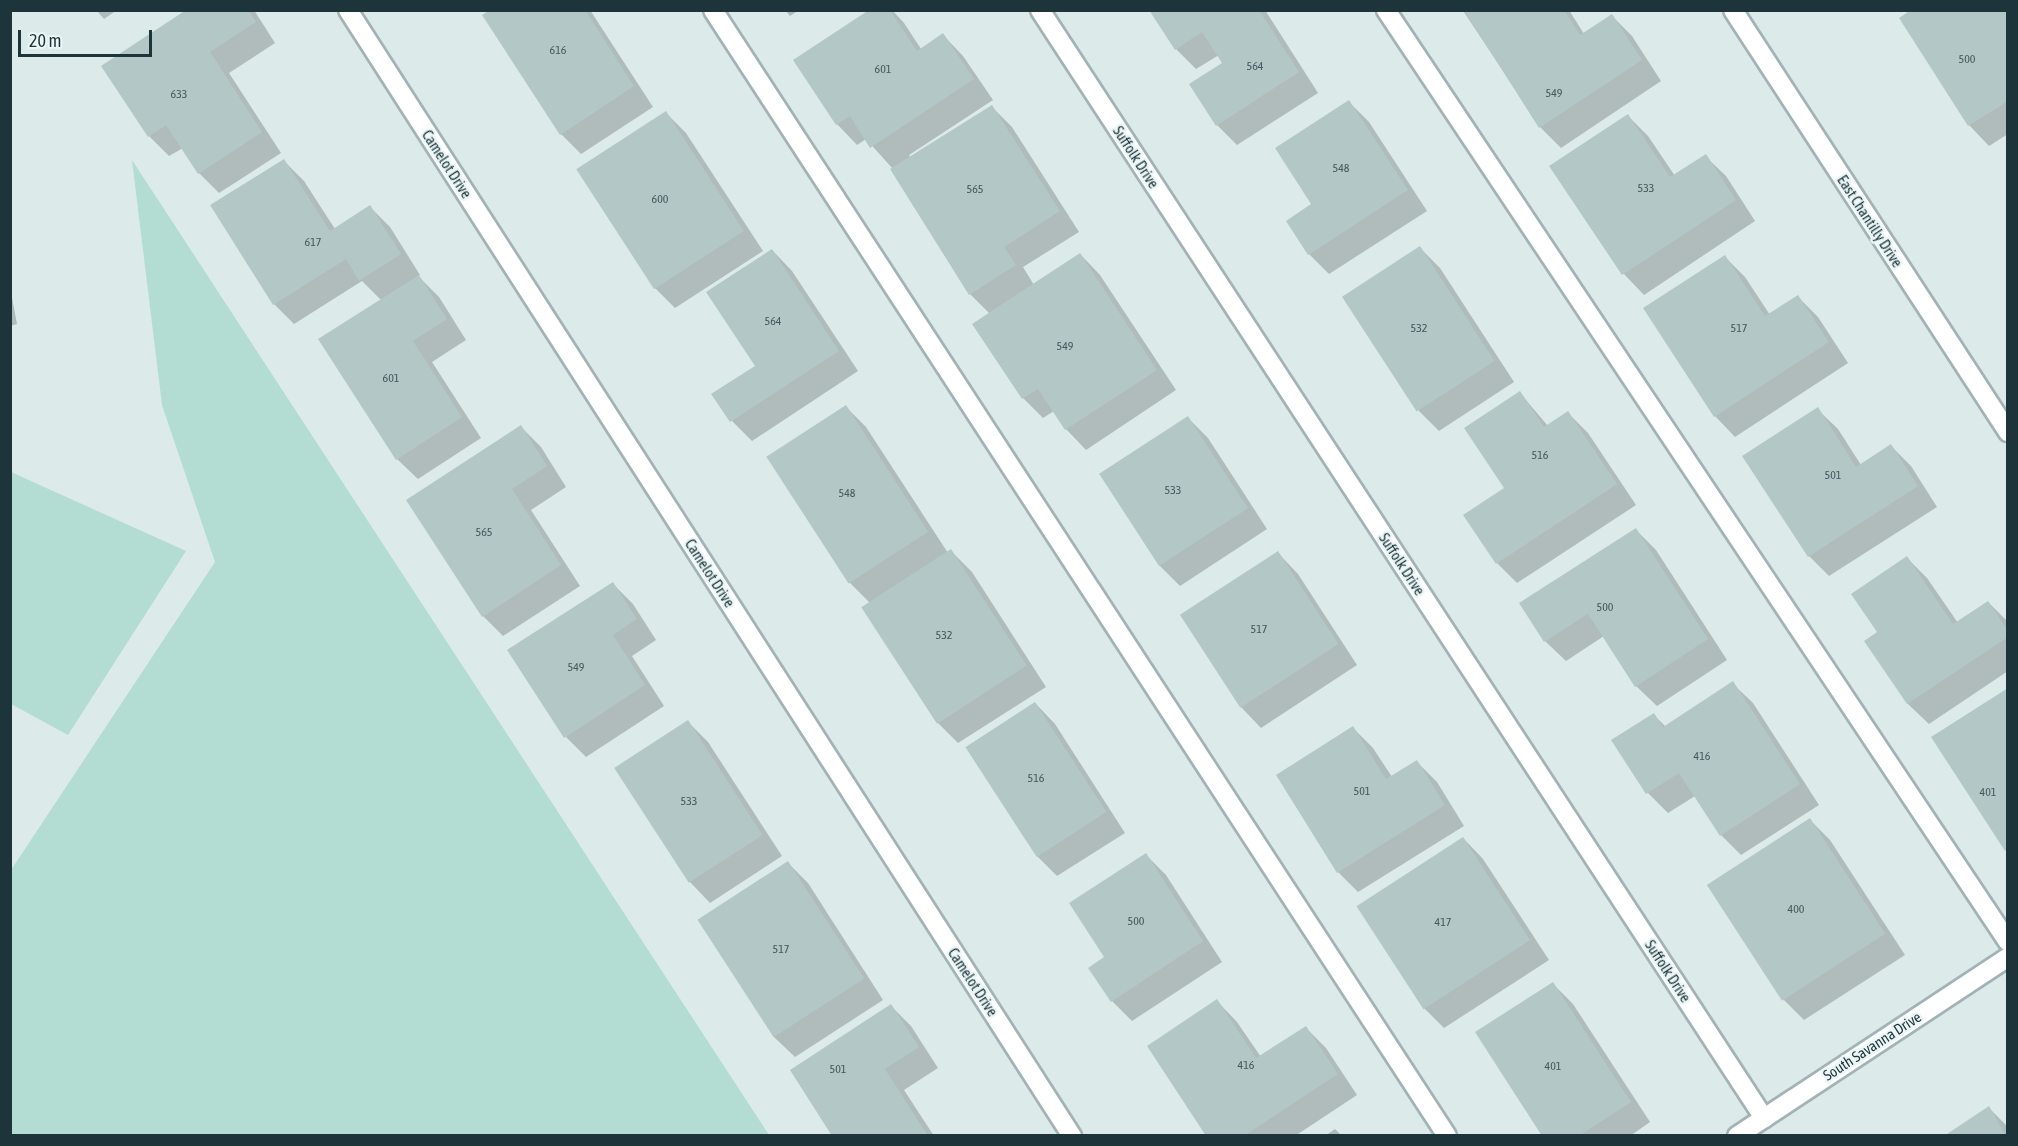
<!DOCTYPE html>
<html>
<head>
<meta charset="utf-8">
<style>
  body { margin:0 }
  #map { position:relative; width:2018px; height:1146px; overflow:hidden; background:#dceaea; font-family:"Asap Condensed",sans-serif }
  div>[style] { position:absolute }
  .green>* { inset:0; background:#b3ddd2 }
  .shadow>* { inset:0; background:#0003 }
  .building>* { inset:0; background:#b4c7c7; transform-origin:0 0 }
  .roads { filter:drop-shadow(2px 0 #a3b3b5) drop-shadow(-2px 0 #a3b3b5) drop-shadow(0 2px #a3b3b5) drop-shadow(0 -2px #a3b3b5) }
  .lane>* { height:18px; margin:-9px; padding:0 9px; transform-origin:9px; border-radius:9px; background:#fff }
  .street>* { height:18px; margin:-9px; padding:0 9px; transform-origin:9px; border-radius:9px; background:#fff }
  span { translate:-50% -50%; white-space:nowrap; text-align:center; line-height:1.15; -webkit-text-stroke:5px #ecf6f6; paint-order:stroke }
  .number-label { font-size:12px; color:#43595d }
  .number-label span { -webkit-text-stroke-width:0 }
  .street-label { font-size:15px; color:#1d343a }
  .frame { position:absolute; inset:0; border:12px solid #1d343a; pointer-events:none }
  .scale { position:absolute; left:18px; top:30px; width:134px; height:27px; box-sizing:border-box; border:3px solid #1d343a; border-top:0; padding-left:8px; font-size:18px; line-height:21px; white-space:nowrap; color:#1d343a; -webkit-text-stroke:4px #ecf6f6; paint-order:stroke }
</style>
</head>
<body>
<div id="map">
  <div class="green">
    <div style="clip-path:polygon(132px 160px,769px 1135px,11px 1135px,11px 870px,215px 562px,162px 405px)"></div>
    <div style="clip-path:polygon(11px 472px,186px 551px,68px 735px,11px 704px)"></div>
  </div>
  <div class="shadow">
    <div style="clip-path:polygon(96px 10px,117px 10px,104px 19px)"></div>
    <div style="clip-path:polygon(189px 10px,254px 10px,275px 43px,229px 73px,281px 153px,219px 193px,199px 173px,183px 148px,169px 156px,149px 136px)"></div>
    <div style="clip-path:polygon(493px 10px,590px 10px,653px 107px,581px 154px,561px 134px)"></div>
    <div style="clip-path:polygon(785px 10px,799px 10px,790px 16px)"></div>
    <div style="clip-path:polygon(871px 10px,892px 10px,904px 23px,921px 49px,943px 35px,963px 56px,993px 100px,909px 155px,911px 158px,992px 107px,1012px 127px,1079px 232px,1023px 267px,1034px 285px,1080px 254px,1100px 275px,1176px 390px,1086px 450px,1066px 429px,1054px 411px,1043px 418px,1023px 398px,990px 314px,970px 294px,893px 169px,866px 139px,857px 145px,837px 124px)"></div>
    <div style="clip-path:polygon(1151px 10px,1265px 10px,1318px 93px,1237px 145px,1217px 125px,1224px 63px,1219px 55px,1196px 69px,1176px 49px)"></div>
    <div style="clip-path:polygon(1466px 10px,1569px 10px,1584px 34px,1612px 16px,1632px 36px,1661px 81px,1561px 148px,1540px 127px,1464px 12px)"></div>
    <div style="clip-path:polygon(2008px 10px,2008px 134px,1989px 146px,1969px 125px)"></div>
    <div style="clip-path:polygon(1349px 102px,1369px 122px,1427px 211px,1329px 274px,1309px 254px,1313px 205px)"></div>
    <div style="clip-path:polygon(665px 112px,686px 133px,763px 251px,675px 308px,655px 288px)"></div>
    <div style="clip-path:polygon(1628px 116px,1648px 136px,1675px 176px,1705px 156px,1726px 176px,1755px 221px,1644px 295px,1624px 274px,1552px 166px)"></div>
    <div style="clip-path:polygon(284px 161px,304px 181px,335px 229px,370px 207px,390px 227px,420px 275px,418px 276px,439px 297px,466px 340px,432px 362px,481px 438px,418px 479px,397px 459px,381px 300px,362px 281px,294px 324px,274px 304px)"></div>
    <div style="clip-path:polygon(1419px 247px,1440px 268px,1514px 382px,1439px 431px,1419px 411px)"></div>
    <div style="clip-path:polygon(772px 250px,792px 271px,858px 371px,752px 441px,732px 421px,714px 395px,757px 367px)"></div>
    <div style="clip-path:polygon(1725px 257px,1745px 277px,1770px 315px,1798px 297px,1818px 317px,1848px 363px,1735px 437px,1715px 416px)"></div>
    <div style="clip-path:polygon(10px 287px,17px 324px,10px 326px)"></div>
    <div style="clip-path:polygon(1520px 393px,1548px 426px,1568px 413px,1588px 433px,1636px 505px,1517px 583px,1497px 563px)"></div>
    <div style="clip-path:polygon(846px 407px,866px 427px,948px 553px,951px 551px,972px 572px,1046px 687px,958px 743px,938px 723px,863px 607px,870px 603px,850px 583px)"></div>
    <div style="clip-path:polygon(1817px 409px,1838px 429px,1861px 465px,1891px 446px,1911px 466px,1937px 507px,1829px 576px,1809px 556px)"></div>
    <div style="clip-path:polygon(1188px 418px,1208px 438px,1267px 529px,1180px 586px,1159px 565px,1101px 475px)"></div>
    <div style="clip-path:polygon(521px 427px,541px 447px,566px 487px,531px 510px,580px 586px,503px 636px,483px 616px)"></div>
    <div style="clip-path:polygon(1636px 530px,1656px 550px,1727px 660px,1657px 706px,1636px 686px,1604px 636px,1566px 661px,1545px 641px)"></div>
    <div style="clip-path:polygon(1278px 553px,1298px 574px,1357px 665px,1261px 728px,1241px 707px,1182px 616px)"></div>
    <div style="clip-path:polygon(1907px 558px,1927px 578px,1958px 623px,1988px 602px,2008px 622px,2008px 671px,1929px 724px,1908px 704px,1866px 642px,1879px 633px)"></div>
    <div style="clip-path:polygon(613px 584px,633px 604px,656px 640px,632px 656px,664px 706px,586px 757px,566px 737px)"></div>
    <div style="clip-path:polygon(1732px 683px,1753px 703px,1819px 805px,1741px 855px,1721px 835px,1695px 796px,1668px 813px,1648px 793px,1614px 741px,1654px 715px,1666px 727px)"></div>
    <div style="clip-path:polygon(1035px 703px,1055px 724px,1125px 833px,1057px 876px,1037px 856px)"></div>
    <div style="clip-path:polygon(688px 722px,708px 742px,782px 856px,710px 903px,690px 882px)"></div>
    <div style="clip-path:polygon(1353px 728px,1373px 748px,1392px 777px,1417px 762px,1437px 782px,1464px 826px,1358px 892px,1338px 872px)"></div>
    <div style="clip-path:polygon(1810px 820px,1830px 840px,1905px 955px,1804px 1020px,1784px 1000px)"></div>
    <div style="clip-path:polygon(1463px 838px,1483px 859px,1549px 960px,1444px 1028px,1424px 1008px)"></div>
    <div style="clip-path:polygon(1146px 855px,1166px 875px,1222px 962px,1132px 1021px,1112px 1001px,1106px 958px)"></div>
    <div style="clip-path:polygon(788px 863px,808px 883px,883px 1000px,795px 1057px,774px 1037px)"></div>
    <div style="clip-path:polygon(1553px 984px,1573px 1004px,1650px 1122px,1630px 1136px,1544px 1136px)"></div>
    <div style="clip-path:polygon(1217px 1001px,1237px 1022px,1261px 1057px,1306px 1028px,1326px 1048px,1357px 1095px,1295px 1136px,1208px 1136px)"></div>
    <div style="clip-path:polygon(891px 1006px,911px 1026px,938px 1068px,904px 1090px,934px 1136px,834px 1136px)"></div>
    <div style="clip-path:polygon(1989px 1108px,2008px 1127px,2008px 1136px,1947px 1136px)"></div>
    <div style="clip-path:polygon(1335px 1129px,1342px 1136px,1325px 1136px)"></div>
  </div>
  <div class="building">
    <div style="clip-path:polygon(186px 10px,248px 10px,256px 22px,210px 52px,262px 132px,198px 174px,166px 125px,148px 137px,101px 66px)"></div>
    <div style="clip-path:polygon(490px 10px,585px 10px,634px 86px,560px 135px,482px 15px)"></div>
    <div style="clip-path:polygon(869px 10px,890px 10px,917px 51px,943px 33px,974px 79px,870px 148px,850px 116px,836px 125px,793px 60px)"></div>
    <div style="clip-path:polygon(1149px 10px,1259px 10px,1299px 72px,1216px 126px,1189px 84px,1222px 63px,1202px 32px,1175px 50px)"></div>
    <div style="clip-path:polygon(1464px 10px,1564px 10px,1580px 35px,1612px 14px,1642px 60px,1539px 128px)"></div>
    <div style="clip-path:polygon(1911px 10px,2008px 10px,2008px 101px,1968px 126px,1899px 18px)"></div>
    <div style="clip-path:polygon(1349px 100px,1408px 190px,1308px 255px,1286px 221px,1311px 204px,1275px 148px)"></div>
    <div style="clip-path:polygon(992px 105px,1060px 211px,1004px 247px,1016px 265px,969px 295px,890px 169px)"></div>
    <div style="left:666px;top:111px;width:143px;height:107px;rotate:57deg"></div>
    <div style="clip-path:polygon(1628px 114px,1670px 177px,1706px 154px,1736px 200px,1622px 275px,1549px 166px)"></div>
    <div style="clip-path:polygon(284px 159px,330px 231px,370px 205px,401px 254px,359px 281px,346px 259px,273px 305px,210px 205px)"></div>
    <div style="left:1420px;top:246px;width:137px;height:93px;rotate:57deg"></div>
    <div style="clip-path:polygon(772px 249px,839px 351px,730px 422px,711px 394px,755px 366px,706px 292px)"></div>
    <div style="clip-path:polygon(1080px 253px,1157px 370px,1065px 430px,1038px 389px,1022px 399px,972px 324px)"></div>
    <div style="clip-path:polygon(1725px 255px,1765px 316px,1798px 295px,1829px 342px,1714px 417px,1643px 308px)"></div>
    <div style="clip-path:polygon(419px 275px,447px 319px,413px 341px,462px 417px,396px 460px,318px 339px)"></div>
    <div style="clip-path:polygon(1520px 391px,1544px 427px,1568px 411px,1617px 484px,1496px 564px,1463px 515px,1504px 488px,1464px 428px)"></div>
    <div style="left:846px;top:405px;width:151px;height:95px;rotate:57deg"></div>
    <div style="clip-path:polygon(1818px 407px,1856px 467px,1891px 444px,1918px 486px,1808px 557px,1742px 456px)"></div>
    <div style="left:1188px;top:416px;width:110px;height:106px;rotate:57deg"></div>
    <div style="clip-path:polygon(521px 425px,547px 466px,512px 489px,561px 565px,482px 617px,406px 500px)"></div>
    <div style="clip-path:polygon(1636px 528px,1708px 639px,1635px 687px,1588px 614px,1544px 642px,1519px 603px)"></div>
    <div style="left:951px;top:549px;width:139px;height:107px;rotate:57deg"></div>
    <div style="left:1278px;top:551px;width:111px;height:117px;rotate:57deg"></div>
    <div style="clip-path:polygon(1907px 556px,1953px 624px,1988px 601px,2008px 631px,2008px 637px,1907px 704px,1864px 641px,1877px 632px,1851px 594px)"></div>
    <div style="clip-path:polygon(613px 582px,637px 619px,613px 635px,645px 685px,564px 738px,507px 650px)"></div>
    <div style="clip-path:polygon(1733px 681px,1800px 784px,1720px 836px,1679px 773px,1646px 794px,1611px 740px,1654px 713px,1663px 727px)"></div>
    <div style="clip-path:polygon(2008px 688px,2008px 849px,2005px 851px,1931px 737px)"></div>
    <div style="left:1035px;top:702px;width:131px;height:83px;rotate:57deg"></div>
    <div style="left:688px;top:720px;width:137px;height:88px;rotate:57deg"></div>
    <div style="clip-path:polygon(1353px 726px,1386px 779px,1417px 760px,1445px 805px,1337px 873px,1276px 775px)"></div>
    <div style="left:1810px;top:818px;width:138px;height:123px;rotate:57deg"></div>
    <div style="left:1463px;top:837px;width:123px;height:127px;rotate:57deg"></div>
    <div style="clip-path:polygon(1146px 853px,1203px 941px,1111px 1002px,1088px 968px,1104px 957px,1069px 903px)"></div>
    <div style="left:788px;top:861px;width:140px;height:108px;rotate:57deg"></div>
    <div style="clip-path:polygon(1553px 982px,1631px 1102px,1579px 1136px,1542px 1136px,1475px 1032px)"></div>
    <div style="clip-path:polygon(1217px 999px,1256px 1058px,1306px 1026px,1338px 1074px,1244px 1136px,1206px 1136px,1147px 1046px)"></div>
    <div style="clip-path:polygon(891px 1004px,919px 1047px,885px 1069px,928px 1136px,832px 1136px,790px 1070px)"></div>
    <div style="clip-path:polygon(1989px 1106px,2006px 1136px,1944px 1136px)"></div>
  </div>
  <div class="roads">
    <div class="lane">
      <div style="left:713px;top:10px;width:1344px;rotate:56.9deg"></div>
      <div style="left:1386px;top:10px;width:1120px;rotate:56.28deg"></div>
    </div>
    <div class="street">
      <div style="left:348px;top:10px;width:1339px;rotate:57.26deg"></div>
      <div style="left:1040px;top:10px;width:1324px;rotate:56.84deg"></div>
      <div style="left:1733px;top:10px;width:504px;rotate:56.91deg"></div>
      <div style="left:1737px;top:1136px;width:325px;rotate:-33.4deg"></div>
    </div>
  </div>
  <div class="number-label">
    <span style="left:558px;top:51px">616</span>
    <span style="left:1967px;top:60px">500</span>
    <span style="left:1255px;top:67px">564</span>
    <span style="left:883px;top:70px">601</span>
    <span style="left:1554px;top:94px">549</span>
    <span style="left:179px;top:95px">633</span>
    <span style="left:1341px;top:169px">548</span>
    <span style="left:1646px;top:189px">533</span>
    <span style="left:975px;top:190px">565</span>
    <span style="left:660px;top:200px">600</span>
    <span style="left:313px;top:243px">617</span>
    <span style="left:773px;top:322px">564</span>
    <span style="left:1419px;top:329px">532</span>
    <span style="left:1739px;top:329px">517</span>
    <span style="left:1065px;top:347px">549</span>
    <span style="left:391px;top:379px">601</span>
    <span style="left:1540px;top:456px">516</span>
    <span style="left:1833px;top:476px">501</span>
    <span style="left:1173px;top:491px">533</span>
    <span style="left:847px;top:494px">548</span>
    <span style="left:484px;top:533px">565</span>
    <span style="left:1605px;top:608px">500</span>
    <span style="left:1259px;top:630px">517</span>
    <span style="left:944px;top:636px">532</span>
    <span style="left:576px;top:668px">549</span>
    <span style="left:1702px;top:757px">416</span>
    <span style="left:1036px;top:779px">516</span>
    <span style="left:1362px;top:792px">501</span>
    <span style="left:1988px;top:793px">401</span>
    <span style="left:689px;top:802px">533</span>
    <span style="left:1796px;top:910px">400</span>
    <span style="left:1136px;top:922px">500</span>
    <span style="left:1443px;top:923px">417</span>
    <span style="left:781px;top:950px">517</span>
    <span style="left:1246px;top:1066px">416</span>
    <span style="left:1553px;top:1067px">401</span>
    <span style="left:838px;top:1070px">501</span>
  </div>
  <div class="street-label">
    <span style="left:1136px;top:157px;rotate:57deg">Suffolk Drive</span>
    <span style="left:447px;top:164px;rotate:57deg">Camelot Drive</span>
    <span style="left:1870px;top:221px;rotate:57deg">East Chantilly Drive</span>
    <span style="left:1402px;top:564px;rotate:57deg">Suffolk Drive</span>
    <span style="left:710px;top:573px;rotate:57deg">Camelot Drive</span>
    <span style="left:1668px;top:971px;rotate:57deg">Suffolk Drive</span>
    <span style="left:973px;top:982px;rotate:57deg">Camelot Drive</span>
    <span style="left:1872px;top:1046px;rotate:-33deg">South Savanna Drive</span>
  </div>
  <div class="frame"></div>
  <div class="scale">20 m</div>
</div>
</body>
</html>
